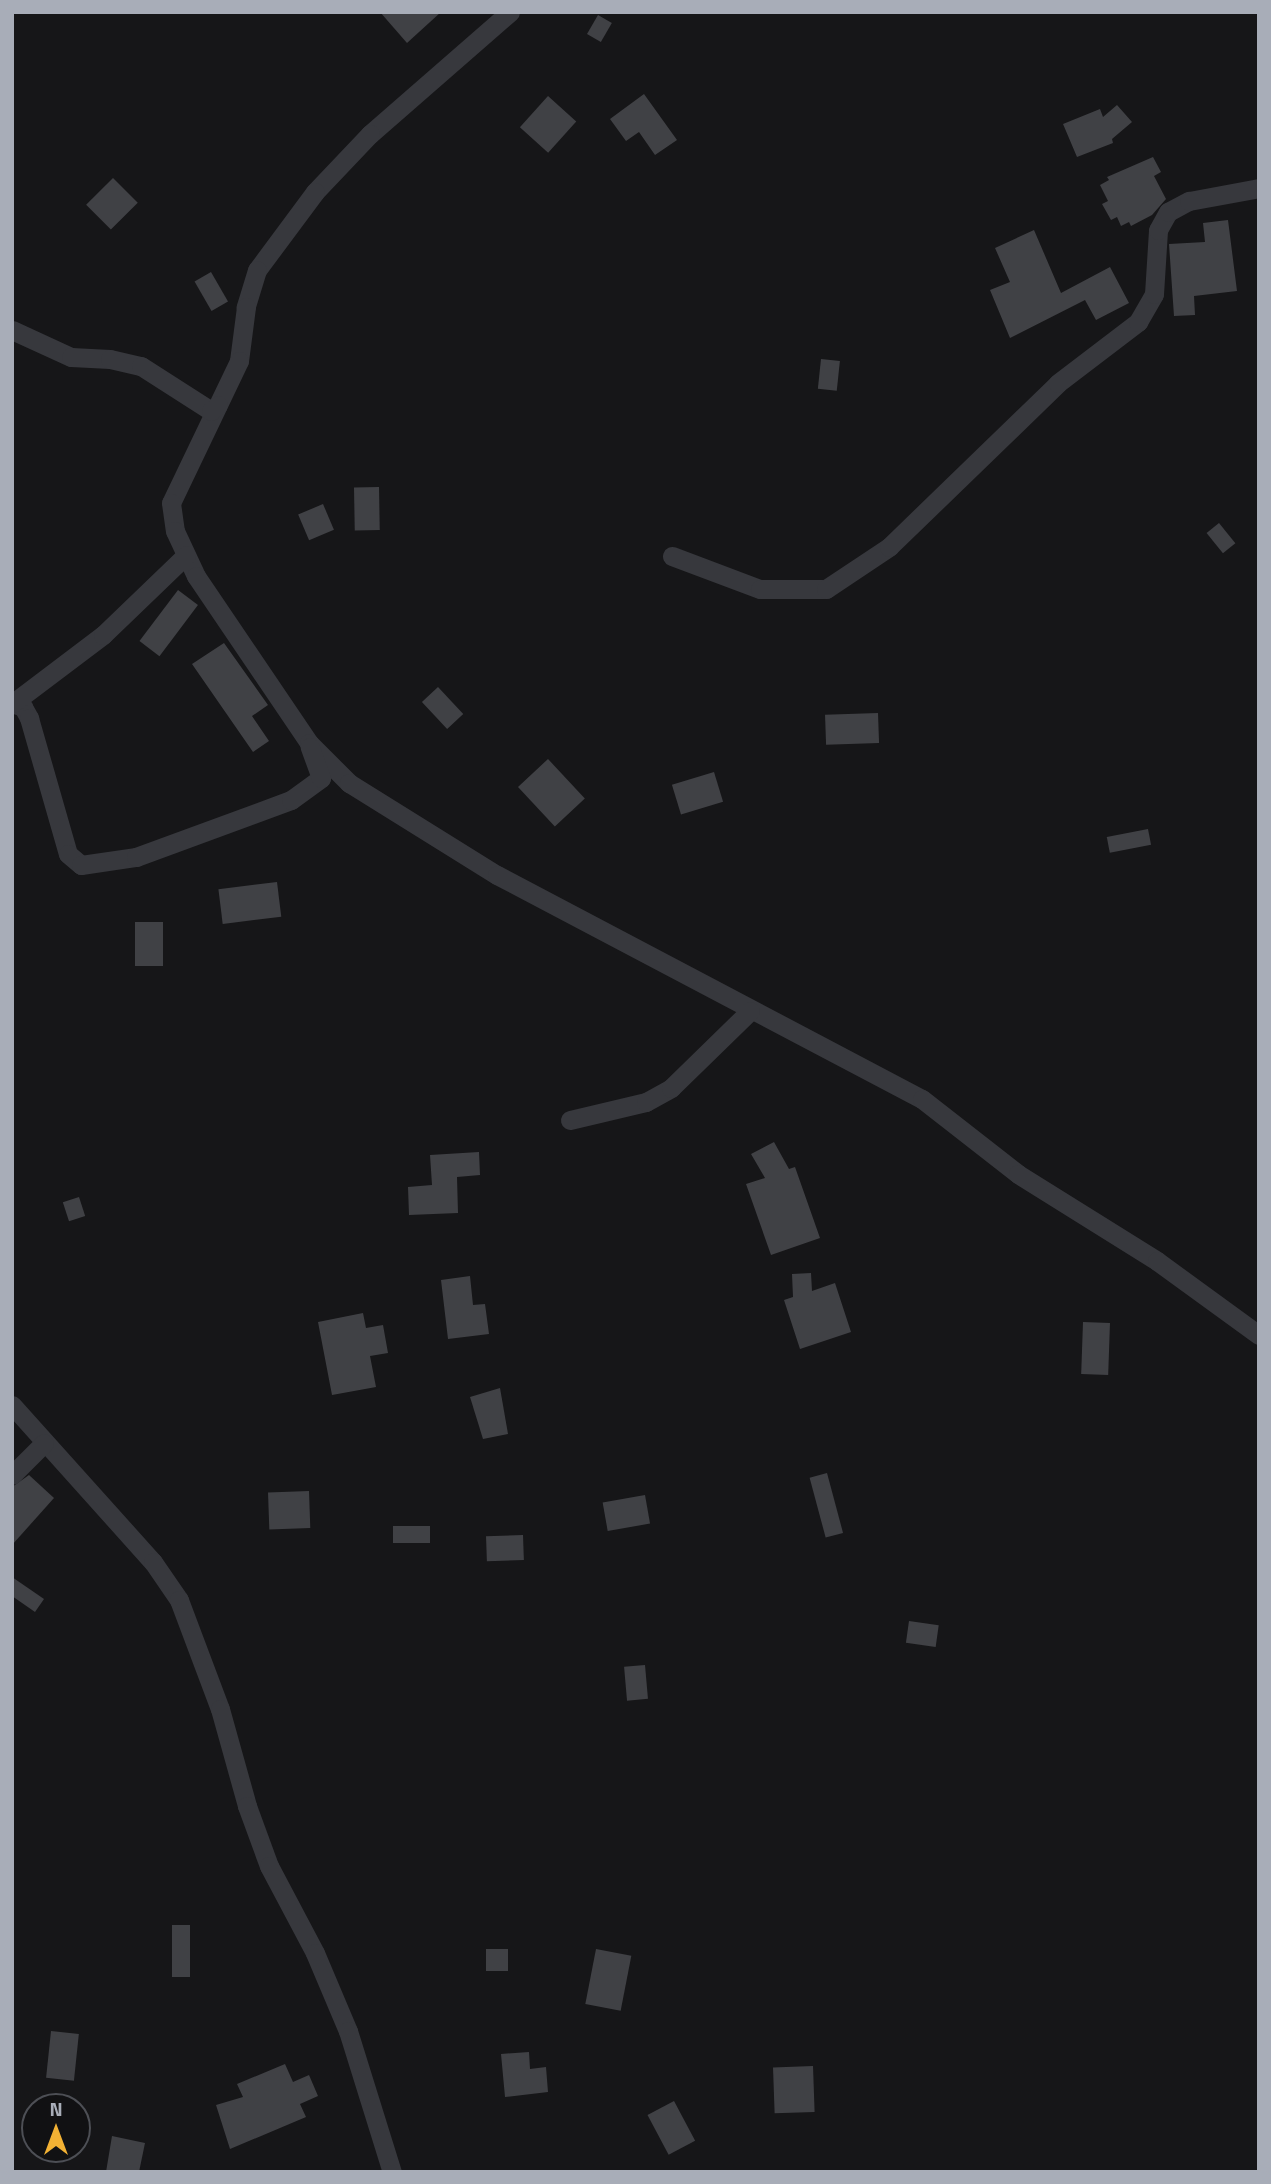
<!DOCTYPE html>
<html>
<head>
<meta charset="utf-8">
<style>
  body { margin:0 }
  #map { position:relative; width:1271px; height:2184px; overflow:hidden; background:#161618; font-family:"Titillium Web",sans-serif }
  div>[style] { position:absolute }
  .building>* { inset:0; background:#404145; transform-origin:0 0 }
  .street>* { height:19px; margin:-9.5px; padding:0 9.5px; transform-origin:9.5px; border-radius:9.5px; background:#37383d }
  span { translate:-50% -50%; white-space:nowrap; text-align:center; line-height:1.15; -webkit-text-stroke:5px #111113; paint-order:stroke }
  .frame { position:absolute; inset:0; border:14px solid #a8adb8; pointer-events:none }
  .north { position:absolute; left:21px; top:2093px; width:70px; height:70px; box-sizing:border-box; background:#111113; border:2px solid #4d4f55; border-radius:50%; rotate:0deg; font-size:19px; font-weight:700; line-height:28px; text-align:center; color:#a8adb8 }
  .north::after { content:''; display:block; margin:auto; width:24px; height:32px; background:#f2b134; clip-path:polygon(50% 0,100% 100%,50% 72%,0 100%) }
</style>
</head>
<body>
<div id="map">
  <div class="building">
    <div style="clip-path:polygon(380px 12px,441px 12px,407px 43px)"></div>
    <div style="left:598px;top:15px;width:16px;height:22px;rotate:30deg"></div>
    <div style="clip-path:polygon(644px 94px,677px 140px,655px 155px,639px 132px,626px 141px,610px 119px)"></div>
    <div style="left:548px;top:96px;width:38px;height:42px;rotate:42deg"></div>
    <div style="clip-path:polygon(1117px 105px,1132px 122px,1112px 139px,1113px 143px,1077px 157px,1063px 124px,1100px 109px,1103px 117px)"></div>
    <div style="clip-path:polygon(1153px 157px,1161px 172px,1154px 176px,1166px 199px,1152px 215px,1131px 226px,1129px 222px,1121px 226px,1117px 217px,1111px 220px,1102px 204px,1108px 201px,1100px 185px,1109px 180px,1107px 177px)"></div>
    <div style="left:113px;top:178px;width:35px;height:38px;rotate:45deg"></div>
    <div style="clip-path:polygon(1228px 220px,1237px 291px,1194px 296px,1195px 315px,1174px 316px,1169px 244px,1205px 242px,1203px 223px)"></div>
    <div style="clip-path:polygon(1034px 230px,1061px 293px,1110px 267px,1129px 303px,1096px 320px,1085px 300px,1010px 338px,990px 290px,1010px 282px,995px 248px)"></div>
    <div style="left:211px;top:272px;width:34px;height:19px;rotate:60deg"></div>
    <div style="left:821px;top:359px;width:19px;height:30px;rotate:6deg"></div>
    <div style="left:379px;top:487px;width:43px;height:25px;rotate:89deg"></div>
    <div style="left:323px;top:504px;width:28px;height:27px;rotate:67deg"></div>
    <div style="left:1219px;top:523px;width:26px;height:16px;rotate:51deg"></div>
    <div style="left:178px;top:590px;width:25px;height:64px;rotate:37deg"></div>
    <div style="clip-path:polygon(224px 643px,268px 705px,252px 716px,269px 741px,253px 752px,192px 664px)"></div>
    <div style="left:438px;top:687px;width:37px;height:22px;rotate:47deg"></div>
    <div style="left:878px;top:713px;width:30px;height:53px;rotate:88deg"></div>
    <div style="left:548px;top:759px;width:54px;height:41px;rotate:47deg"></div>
    <div style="left:714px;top:772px;width:31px;height:44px;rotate:73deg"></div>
    <div style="left:1148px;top:829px;width:16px;height:42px;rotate:79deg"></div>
    <div style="left:277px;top:882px;width:35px;height:59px;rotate:83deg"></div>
    <div style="left:135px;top:922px;width:28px;height:44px"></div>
    <div style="clip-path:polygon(774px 1142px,789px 1169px,795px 1167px,820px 1238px,771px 1255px,746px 1184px,765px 1178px,751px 1154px)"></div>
    <div style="clip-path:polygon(479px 1152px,480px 1175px,457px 1177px,458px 1213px,409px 1215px,408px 1187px,432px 1185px,430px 1155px)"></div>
    <div style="left:79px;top:1197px;width:20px;height:17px;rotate:72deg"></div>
    <div style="clip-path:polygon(811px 1273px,812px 1291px,835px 1283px,851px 1332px,800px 1349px,784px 1300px,793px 1297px,792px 1274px)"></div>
    <div style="clip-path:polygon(470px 1276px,473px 1305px,485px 1304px,489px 1334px,448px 1339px,441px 1280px)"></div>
    <div style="clip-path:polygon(363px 1313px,366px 1328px,383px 1325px,388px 1353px,370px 1356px,376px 1387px,332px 1395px,318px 1322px)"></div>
    <div style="left:1083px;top:1322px;width:27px;height:52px;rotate:2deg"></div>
    <div style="clip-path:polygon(500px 1388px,508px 1434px,483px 1439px,470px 1397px)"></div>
    <div style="left:827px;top:1473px;width:62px;height:18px;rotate:75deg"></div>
    <div style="clip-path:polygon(29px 1475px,54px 1498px,12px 1545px,12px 1487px)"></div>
    <div style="left:309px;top:1491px;width:37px;height:41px;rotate:88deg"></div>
    <div style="left:645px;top:1495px;width:29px;height:43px;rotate:80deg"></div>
    <div style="left:430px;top:1526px;width:17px;height:37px;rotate:90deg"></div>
    <div style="left:523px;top:1535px;width:25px;height:37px;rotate:88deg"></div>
    <div style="clip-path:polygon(12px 1577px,44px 1599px,35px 1612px,12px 1596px)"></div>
    <div style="left:909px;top:1621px;width:30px;height:22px;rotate:8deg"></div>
    <div style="left:645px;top:1665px;width:34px;height:21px;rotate:85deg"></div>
    <div style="left:172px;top:1925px;width:18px;height:52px"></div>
    <div style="left:486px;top:1949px;width:22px;height:22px"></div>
    <div style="left:596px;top:1949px;width:36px;height:56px;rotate:11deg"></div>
    <div style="left:51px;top:2031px;width:28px;height:47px;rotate:6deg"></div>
    <div style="clip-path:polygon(529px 2052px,530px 2069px,546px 2067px,548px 2092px,505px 2097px,501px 2054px)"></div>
    <div style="clip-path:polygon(285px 2064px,293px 2082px,309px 2075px,318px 2096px,300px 2104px,306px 2117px,230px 2149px,216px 2105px,243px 2097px,237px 2084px)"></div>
    <div style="left:813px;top:2066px;width:46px;height:40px;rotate:88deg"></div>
    <div style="left:674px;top:2101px;width:45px;height:30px;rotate:62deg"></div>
    <div style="clip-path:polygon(112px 2136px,145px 2143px,139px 2172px,106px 2172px)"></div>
  </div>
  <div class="street">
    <div style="left:510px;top:12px;width:186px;rotate:138.9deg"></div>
    <div style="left:370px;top:134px;width:80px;rotate:133.5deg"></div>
    <div style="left:315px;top:192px;width:97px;rotate:126.6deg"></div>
    <div style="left:257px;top:270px;width:39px;rotate:107deg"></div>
    <div style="left:246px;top:307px;width:54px;rotate:97.4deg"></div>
    <div style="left:239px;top:361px;width:157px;rotate:115.6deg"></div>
    <div style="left:171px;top:503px;width:28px;rotate:82deg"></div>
    <div style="left:175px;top:531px;width:50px;rotate:65deg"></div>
    <div style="left:196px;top:576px;width:202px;rotate:55.9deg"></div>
    <div style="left:309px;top:743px;width:57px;rotate:45deg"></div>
    <div style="left:349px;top:783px;width:174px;rotate:31.9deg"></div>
    <div style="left:497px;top:875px;width:480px;rotate:27.8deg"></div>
    <div style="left:922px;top:1099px;width:122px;rotate:38deg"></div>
    <div style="left:1018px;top:1174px;width:164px;rotate:32deg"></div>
    <div style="left:1157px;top:1261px;width:126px;rotate:36deg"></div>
    <div style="left:12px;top:330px;width:65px;rotate:24.6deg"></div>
    <div style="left:71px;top:357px;width:39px;rotate:3deg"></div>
    <div style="left:110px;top:359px;width:32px;rotate:13deg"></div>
    <div style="left:141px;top:366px;width:83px;rotate:32.7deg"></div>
    <div style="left:211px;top:411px;width:9px;rotate:-41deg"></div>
    <div style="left:672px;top:556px;width:94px;rotate:20.6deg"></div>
    <div style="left:760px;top:589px;width:66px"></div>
    <div style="left:826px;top:589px;width:76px;rotate:-33.7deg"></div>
    <div style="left:889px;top:547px;width:235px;rotate:-44.1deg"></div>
    <div style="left:1058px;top:383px;width:101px;rotate:-37.3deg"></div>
    <div style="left:1138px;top:322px;width:32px;rotate:-60deg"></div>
    <div style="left:1154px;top:294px;width:64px;rotate:-86.4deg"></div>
    <div style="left:1158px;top:230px;width:21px;rotate:-61deg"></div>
    <div style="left:1168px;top:212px;width:24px;rotate:-28deg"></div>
    <div style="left:1189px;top:201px;width:71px;rotate:-10.5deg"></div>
    <div style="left:12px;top:703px;width:12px;rotate:20deg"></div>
    <div style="left:23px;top:707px;width:13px;rotate:61deg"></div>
    <div style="left:29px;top:718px;width:141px;rotate:74deg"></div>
    <div style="left:68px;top:854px;width:17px;rotate:40deg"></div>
    <div style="left:81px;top:865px;width:56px;rotate:-8.3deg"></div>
    <div style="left:136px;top:857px;width:165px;rotate:-20.2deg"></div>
    <div style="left:291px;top:800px;width:37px;rotate:-36deg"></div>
    <div style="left:321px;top:778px;width:33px;rotate:-110deg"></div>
    <div style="left:13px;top:703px;width:113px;rotate:-37.1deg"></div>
    <div style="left:103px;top:635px;width:115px;rotate:-43.9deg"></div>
    <div style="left:570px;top:1120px;width:78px;rotate:-13.3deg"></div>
    <div style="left:646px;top:1102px;width:29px;rotate:-29deg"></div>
    <div style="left:671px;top:1088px;width:110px;rotate:-44.3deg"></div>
    <div style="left:12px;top:1405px;width:211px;rotate:48.1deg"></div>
    <div style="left:153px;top:1562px;width:46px;rotate:55.6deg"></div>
    <div style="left:179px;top:1600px;width:116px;rotate:69.4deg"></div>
    <div style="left:220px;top:1709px;width:101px;rotate:74.4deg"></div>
    <div style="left:247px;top:1806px;width:64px;rotate:69.9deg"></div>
    <div style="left:269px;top:1866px;width:98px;rotate:62.1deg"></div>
    <div style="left:315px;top:1953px;width:85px;rotate:67.1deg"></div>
    <div style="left:348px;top:2031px;width:148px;rotate:72.7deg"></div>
    <div style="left:12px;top:1475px;width:45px;rotate:-45deg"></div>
  </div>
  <div class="frame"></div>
  <div class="north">N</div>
</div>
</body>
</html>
